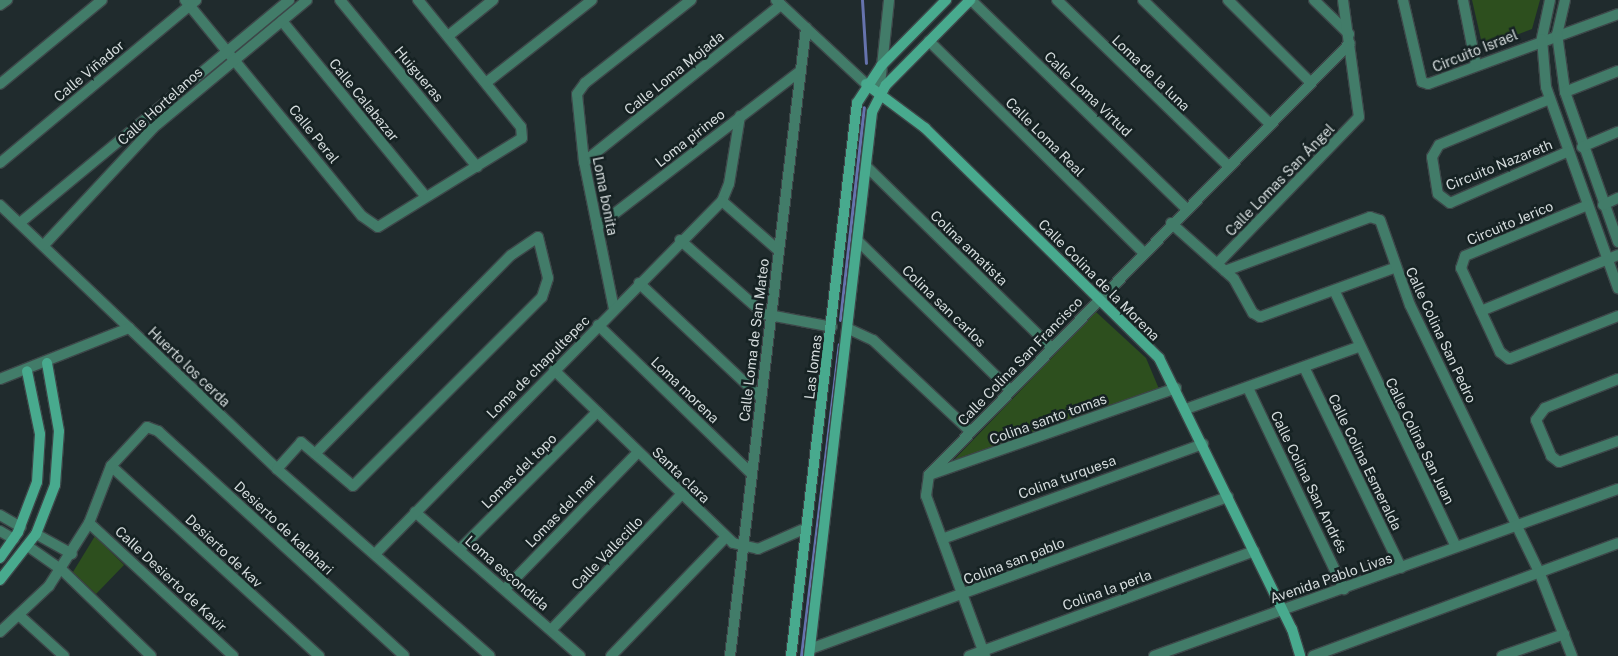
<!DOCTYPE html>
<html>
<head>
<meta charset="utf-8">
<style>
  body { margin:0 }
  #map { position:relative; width:1618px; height:656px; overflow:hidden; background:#202b2d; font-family:"Public Sans",sans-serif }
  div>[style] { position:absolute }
  .green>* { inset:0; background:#2d4f1e }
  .stream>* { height:3px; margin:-1.5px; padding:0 1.5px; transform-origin:1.5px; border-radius:1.5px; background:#6673ad }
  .roads { filter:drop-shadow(1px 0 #3d4749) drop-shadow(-1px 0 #3d4749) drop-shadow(0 1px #3d4749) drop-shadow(0 -1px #3d4749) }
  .street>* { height:10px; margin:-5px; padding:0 5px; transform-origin:5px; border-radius:5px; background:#427c69 }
  .secondary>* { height:10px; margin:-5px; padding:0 5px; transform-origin:5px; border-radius:5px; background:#48aa8e }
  span { translate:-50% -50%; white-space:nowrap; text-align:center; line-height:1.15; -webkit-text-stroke:5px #162223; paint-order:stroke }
  .street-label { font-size:14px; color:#d5dcdd }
</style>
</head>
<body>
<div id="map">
  <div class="green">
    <div style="clip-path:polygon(1472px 0,1540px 0,1532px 29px,1483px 48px)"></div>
    <div style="clip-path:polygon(1096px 312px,1146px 358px,1159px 389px,950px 464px)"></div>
    <div style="clip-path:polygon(95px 536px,124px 565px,96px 594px,73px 572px)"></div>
  </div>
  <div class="stream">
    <div style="left:862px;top:0;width:63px;rotate:86.4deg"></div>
    <div style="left:840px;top:320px;width:214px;rotate:-83.6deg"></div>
    <div style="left:801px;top:656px;width:314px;rotate:-83.1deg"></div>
  </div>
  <div class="roads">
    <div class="street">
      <div style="left:185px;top:0;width:279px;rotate:50.7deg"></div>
      <div style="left:362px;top:216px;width:19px;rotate:35deg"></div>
      <div style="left:378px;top:227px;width:169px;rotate:-31.7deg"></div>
      <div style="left:522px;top:138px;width:11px;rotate:-95deg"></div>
      <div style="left:521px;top:127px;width:164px;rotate:-129deg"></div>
      <div style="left:340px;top:0;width:216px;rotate:50.6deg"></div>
      <div style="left:776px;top:0;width:123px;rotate:43deg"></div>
      <div style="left:971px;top:0;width:299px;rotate:44.1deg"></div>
      <div style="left:1057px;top:0;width:237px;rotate:44.1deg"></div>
      <div style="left:1143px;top:0;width:176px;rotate:44.3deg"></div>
      <div style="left:1228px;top:0;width:115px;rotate:45deg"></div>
      <div style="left:1314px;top:0;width:49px;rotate:44.2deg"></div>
      <div style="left:1403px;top:0;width:84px;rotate:77deg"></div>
      <div style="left:1422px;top:82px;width:6px;rotate:18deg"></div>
      <div style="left:1428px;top:84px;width:202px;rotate:-20.2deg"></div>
      <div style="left:1463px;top:0;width:66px;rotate:78.7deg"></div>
      <div style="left:1550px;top:0;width:40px;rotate:102deg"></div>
      <div style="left:1542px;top:39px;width:48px;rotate:85.2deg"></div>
      <div style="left:1546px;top:87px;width:214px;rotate:70.3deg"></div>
      <div style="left:1565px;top:0;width:35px;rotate:103deg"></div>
      <div style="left:1557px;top:34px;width:59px;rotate:82.1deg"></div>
      <div style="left:1565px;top:92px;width:159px;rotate:70.5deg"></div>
      <div style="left:0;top:5px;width:9px;rotate:-36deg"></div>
      <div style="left:282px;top:21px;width:227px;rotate:50.7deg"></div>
      <div style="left:448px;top:36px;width:58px;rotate:-38.7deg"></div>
      <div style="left:929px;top:41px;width:301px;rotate:44.6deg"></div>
      <div style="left:487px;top:82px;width:133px;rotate:-38deg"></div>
      <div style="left:0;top:84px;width:132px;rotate:-39.5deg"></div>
      <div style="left:1565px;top:92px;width:57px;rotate:-21.6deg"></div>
      <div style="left:879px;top:94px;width:95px;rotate:-83.9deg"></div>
      <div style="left:1550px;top:99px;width:120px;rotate:157.5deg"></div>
      <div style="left:1439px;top:145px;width:14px;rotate:120deg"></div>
      <div style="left:1432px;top:157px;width:37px;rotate:81deg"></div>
      <div style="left:1438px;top:194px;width:15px;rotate:37deg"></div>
      <div style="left:1450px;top:203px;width:128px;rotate:-23.6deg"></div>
      <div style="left:1582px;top:147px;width:39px;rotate:-23deg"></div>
      <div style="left:584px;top:162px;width:252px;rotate:-38.6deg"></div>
      <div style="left:0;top:163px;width:255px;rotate:-39.7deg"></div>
      <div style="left:867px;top:167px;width:259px;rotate:44.4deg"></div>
      <div style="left:722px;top:201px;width:18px;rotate:-68deg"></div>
      <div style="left:729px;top:184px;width:69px;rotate:-80.8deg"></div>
      <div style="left:722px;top:201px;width:74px;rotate:41.2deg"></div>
      <div style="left:0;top:205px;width:383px;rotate:43.6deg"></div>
      <div style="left:277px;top:469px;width:283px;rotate:41.3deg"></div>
      <div style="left:1588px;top:205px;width:133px;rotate:157.5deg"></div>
      <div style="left:1465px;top:256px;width:13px;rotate:108deg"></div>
      <div style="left:1461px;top:268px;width:93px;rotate:65.1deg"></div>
      <div style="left:1500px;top:352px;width:11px;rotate:38deg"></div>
      <div style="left:1509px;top:359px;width:117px;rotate:-21.5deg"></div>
      <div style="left:1603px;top:205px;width:17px;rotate:-25deg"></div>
      <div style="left:21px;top:222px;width:348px;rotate:-39.6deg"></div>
      <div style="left:1171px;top:223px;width:84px;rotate:41.6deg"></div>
      <div style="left:1234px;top:279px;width:39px;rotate:61deg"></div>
      <div style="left:1253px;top:313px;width:8px;rotate:30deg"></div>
      <div style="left:1260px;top:317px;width:143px;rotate:-20.1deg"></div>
      <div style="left:597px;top:227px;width:256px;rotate:-37.5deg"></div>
      <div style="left:680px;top:240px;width:112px;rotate:41.4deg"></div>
      <div style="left:764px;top:314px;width:69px;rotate:10.8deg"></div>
      <div style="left:859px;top:242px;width:211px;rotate:44.4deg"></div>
      <div style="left:44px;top:245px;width:160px;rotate:-47deg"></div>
      <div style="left:153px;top:128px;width:200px;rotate:-39.7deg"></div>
      <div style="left:1217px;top:264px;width:204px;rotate:-46deg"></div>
      <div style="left:1359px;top:117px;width:118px;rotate:-97.8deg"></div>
      <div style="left:1225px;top:271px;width:155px;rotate:-20.4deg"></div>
      <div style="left:1370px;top:217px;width:10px;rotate:17deg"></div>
      <div style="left:1380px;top:220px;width:90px;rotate:70.6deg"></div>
      <div style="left:1410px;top:305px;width:299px;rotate:64.2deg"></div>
      <div style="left:1540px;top:574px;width:88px;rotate:68.7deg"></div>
      <div style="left:639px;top:283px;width:168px;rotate:43.3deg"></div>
      <div style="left:1335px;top:292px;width:282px;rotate:64.6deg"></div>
      <div style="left:614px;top:309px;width:150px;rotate:-101.5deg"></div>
      <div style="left:584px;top:162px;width:68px;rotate:-95.9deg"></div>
      <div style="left:577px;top:94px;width:14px;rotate:-54deg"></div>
      <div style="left:585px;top:83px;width:135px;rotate:-38.1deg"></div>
      <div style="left:1481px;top:311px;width:148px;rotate:-22.2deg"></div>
      <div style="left:598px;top:325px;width:214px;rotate:44.1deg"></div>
      <div style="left:849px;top:329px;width:26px;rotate:25deg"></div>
      <div style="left:873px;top:340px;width:134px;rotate:43.2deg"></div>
      <div style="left:1304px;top:367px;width:223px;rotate:64.2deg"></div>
      <div style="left:554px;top:370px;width:249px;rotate:44deg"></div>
      <div style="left:733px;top:543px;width:26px;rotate:13deg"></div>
      <div style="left:758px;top:549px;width:52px;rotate:-23.6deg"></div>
      <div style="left:0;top:379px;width:139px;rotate:-21.6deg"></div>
      <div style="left:1618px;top:379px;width:79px;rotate:158.3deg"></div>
      <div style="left:1545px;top:408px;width:15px;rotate:127deg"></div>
      <div style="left:1536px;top:420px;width:39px;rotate:67deg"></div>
      <div style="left:1551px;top:456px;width:10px;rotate:37deg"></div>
      <div style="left:1559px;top:462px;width:63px;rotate:-19.6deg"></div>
      <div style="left:1248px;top:388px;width:223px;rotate:64.5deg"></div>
      <div style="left:1186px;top:409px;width:183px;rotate:-19.8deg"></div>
      <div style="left:111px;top:466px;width:282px;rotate:42.4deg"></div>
      <div style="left:277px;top:469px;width:36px;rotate:-48deg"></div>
      <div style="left:301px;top:442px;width:68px;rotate:40.2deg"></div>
      <div style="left:353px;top:486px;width:267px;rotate:-45deg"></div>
      <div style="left:542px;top:297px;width:20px;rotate:-72deg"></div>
      <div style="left:548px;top:278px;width:42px;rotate:-103.7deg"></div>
      <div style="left:538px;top:237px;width:32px;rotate:146deg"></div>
      <div style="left:511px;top:255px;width:279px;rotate:134.6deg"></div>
      <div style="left:929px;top:475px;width:262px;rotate:-19.4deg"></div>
      <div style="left:415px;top:512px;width:219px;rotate:41.1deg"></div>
      <div style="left:0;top:515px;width:24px;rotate:30deg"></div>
      <div style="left:89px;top:523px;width:196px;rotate:42.7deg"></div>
      <div style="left:0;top:531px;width:16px;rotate:30deg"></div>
      <div style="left:36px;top:534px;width:41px;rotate:29.1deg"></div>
      <div style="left:942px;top:539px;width:278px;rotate:-20deg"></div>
      <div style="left:29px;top:547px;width:39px;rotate:35deg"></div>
      <div style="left:61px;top:569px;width:125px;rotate:44deg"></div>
      <div style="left:459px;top:550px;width:195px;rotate:-45deg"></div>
      <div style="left:375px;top:554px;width:495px;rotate:-45.5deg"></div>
      <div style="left:505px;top:589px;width:191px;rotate:-45.8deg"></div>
      <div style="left:21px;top:617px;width:58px;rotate:42.2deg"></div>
      <div style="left:551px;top:630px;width:189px;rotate:-46.1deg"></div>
      <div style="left:0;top:632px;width:67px;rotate:-43.2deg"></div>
      <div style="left:49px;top:586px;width:75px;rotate:-57.6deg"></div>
      <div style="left:89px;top:523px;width:61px;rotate:-68.9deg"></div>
      <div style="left:111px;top:466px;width:53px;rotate:-47.3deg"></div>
      <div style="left:147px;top:427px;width:12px;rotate:20deg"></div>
      <div style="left:158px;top:431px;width:333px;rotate:42.4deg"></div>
      <div style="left:810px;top:649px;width:445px;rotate:-20deg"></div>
      <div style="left:611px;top:656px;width:165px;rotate:-46deg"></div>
      <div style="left:730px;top:656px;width:633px;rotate:-83.1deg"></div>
      <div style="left:969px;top:656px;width:304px;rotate:-20.2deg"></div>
      <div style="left:985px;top:656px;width:171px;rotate:-110.2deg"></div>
      <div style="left:926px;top:496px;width:21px;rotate:-82deg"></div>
      <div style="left:929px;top:475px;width:603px;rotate:-45.74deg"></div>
      <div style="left:1154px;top:656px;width:493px;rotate:-19.8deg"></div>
      <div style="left:1313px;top:656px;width:325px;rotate:-20.3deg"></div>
      <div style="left:1502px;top:656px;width:66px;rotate:-19.5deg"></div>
    </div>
    <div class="secondary">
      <div style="left:866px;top:84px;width:74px;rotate:36.7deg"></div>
      <div style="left:925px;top:128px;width:328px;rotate:44.5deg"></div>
      <div style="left:1159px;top:358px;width:302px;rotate:63.9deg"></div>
      <div style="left:1292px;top:629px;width:28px;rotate:73deg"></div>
      <div style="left:0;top:558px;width:32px;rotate:-55deg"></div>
      <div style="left:18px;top:532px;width:53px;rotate:-69.2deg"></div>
      <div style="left:37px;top:482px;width:48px;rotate:-86.4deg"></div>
      <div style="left:40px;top:434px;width:64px;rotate:-101.7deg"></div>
      <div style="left:0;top:580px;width:58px;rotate:-52deg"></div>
      <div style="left:36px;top:534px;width:53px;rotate:-68.8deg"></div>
      <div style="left:55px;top:485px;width:54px;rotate:-85.8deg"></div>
      <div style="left:59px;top:431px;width:69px;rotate:-100deg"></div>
      <div style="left:791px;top:656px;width:557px;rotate:-83.19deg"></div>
      <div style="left:857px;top:103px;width:44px;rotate:-57deg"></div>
      <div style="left:881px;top:66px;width:93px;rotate:-45.4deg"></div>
      <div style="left:809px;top:656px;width:548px;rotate:-83.39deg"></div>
      <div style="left:872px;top:112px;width:30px;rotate:-63deg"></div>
      <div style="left:886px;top:85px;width:120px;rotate:-45.3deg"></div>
    </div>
  </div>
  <div class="street-label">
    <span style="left:1475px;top:51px;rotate:-22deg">Circuito Israel</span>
    <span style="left:89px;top:71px;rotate:-40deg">Calle Viñador</span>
    <span style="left:674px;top:73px;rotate:-39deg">Calle Loma Mojada</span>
    <span style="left:1151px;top:73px;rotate:44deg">Loma de la luna</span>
    <span style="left:419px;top:74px;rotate:50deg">Huigueras</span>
    <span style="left:1088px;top:94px;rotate:44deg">Calle Loma Virtud</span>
    <span style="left:364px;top:100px;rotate:51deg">Calle Calabazar</span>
    <span style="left:160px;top:106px;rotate:-42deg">Calle Hortelanos</span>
    <span style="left:314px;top:134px;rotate:51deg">Calle Peral</span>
    <span style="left:1045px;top:137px;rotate:45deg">Calle Loma Real</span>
    <span style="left:690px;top:138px;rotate:-38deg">Loma pirineo</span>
    <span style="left:1499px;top:165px;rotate:-22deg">Circuito Nazareth</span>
    <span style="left:1280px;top:180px;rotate:-46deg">Calle Lomas San Ángel</span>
    <span style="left:605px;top:196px;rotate:79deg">Loma bonita</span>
    <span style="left:1510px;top:223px;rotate:-23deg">Circuito Jerico</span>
    <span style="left:969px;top:248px;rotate:44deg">Colina amatista</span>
    <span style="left:1099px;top:280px;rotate:45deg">Calle Colina de la Morena</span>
    <span style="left:944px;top:306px;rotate:44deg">Colina san carlos</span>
    <span style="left:1441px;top:335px;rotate:65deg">Calle Colina San Pedro</span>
    <span style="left:754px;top:340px;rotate:-83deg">Calle Loma de San Mateo</span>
    <span style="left:1020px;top:361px;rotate:-46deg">Calle Colina San Francisco</span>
    <span style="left:189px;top:367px;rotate:44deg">Huerto los cerda</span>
    <span style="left:538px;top:367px;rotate:-45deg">Loma de chapultepec</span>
    <span style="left:813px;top:367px;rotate:-83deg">Las lomas</span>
    <span style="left:685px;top:390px;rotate:44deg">Loma morena</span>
    <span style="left:1048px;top:419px;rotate:-20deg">Colina santo tomas</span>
    <span style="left:1420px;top:441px;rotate:64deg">Calle Colina San Juan</span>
    <span style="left:1365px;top:462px;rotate:64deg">Calle Colina Esmeralda</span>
    <span style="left:519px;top:471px;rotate:-45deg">Lomas del topo</span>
    <span style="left:681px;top:475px;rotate:44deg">Santa clara</span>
    <span style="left:1067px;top:477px;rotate:-20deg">Colina turquesa</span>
    <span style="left:1309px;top:482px;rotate:64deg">Calle Colina San Andrés</span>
    <span style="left:561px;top:511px;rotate:-46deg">Lomas del mar</span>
    <span style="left:284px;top:528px;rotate:43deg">Desierto de kalahari</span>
    <span style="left:224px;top:551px;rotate:43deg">Desierto de kav</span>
    <span style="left:607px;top:553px;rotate:-46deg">Calle Vallecillo</span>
    <span style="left:1014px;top:561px;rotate:-21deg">Colina san pablo</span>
    <span style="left:507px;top:573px;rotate:41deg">Loma escondida</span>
    <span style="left:1331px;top:578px;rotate:-19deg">Avenida Pablo Livas</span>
    <span style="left:171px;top:579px;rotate:43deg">Calle Desierto de Kavir</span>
    <span style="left:1107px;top:590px;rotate:-20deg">Colina la perla</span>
  </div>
</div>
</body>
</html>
